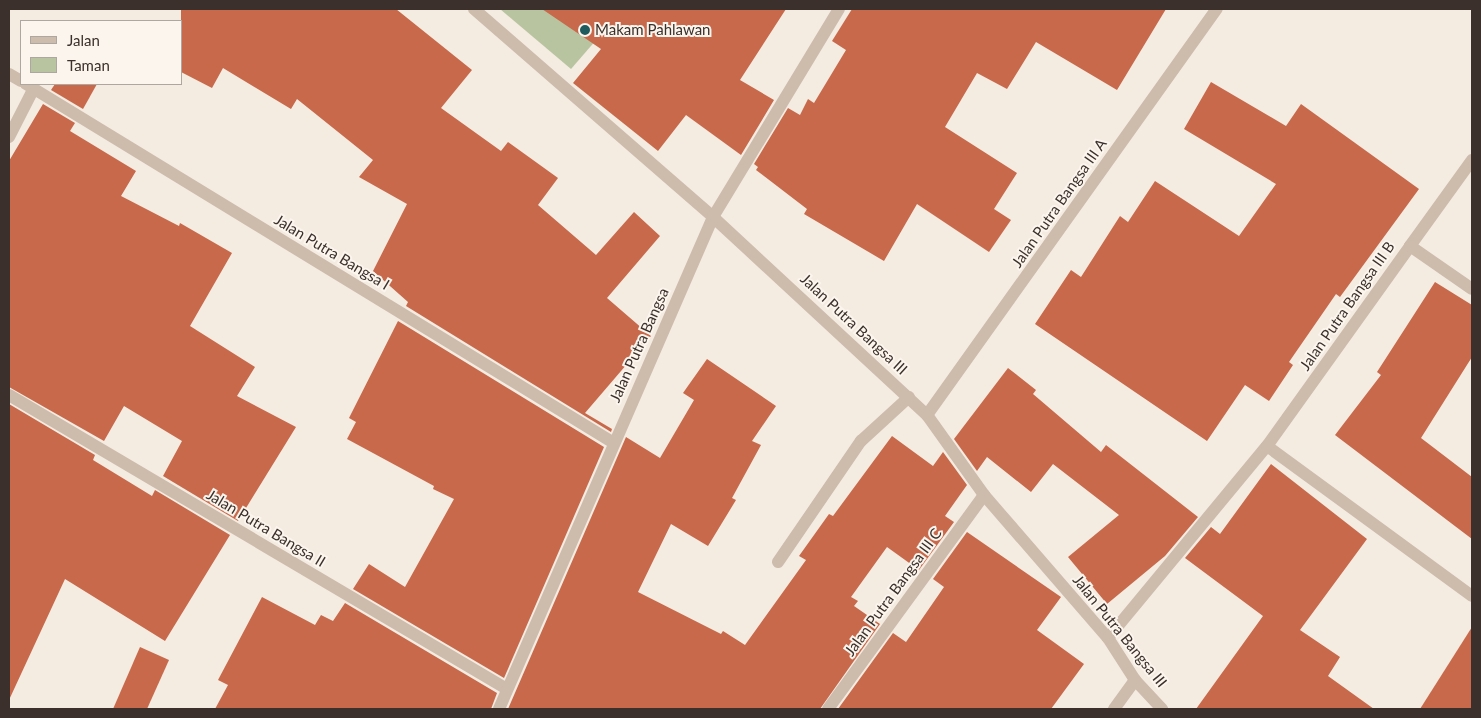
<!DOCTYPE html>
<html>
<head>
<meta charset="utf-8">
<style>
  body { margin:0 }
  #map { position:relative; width:1481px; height:718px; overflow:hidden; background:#f4ebe1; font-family:Lato,sans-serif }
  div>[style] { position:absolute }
  .green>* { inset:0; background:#b8c4a0 }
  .building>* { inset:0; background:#c8694b }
  .minor>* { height:12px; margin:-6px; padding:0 6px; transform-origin:6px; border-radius:6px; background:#cdbbac }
  .dots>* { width:14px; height:14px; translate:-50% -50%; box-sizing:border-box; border:2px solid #fbf5ee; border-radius:50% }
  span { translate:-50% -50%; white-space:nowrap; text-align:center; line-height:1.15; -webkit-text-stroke:4px #fbf5ee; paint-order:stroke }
  .poi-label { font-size:15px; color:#3b302b }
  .left { translate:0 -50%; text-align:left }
  .street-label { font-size:15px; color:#3b302b }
  .frame { position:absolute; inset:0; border:10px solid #3b302b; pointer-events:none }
  .legend { position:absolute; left:20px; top:20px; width:162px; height:65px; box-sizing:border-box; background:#fbf5ee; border:1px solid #aea6a0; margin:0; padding:6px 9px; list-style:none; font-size:15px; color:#3b302b }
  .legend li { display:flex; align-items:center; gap:10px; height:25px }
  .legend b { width:25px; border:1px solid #aea6a0 }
</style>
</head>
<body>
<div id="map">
  <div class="green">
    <div style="clip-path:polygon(500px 9px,623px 9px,571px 69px)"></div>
  </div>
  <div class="building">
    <div style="clip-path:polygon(181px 9px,396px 9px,472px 70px,441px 108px,501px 151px,508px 142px,558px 178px,538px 205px,596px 255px,634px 212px,660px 236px,607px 298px,651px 336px,585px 413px,612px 429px,611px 432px,406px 306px,408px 302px,373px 271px,407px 204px,359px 177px,373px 160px,297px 99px,291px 109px,223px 68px,212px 88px,181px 72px)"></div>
    <div style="clip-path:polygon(542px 9px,786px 9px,740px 80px,774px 100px,741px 155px,686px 115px,658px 151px,573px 83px,601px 49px)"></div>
    <div style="clip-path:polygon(852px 9px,1166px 9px,1117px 90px,1036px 42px,1007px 89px,977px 73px,945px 127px,1017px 173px,994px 209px,1011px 220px,989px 252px,917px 204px,884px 261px,804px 214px,807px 209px,756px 170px,758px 167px,754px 164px,788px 108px,800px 115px,808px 99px,814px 103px,846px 50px,832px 41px)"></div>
    <div style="clip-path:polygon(1211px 82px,1286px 126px,1301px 104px,1419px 189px,1340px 297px,1336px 294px,1289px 362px,1293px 365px,1269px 401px,1245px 385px,1207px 441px,1035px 324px,1071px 270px,1081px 277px,1120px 216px,1128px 222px,1155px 181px,1239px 236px,1276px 184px,1184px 129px)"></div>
    <div style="clip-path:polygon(55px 84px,97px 84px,83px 109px,51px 90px)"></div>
    <div style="clip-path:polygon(43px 104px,75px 123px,70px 131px,136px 171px,121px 196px,179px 226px,180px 223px,232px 253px,190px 326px,255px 367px,237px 396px,296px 427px,238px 521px,163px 476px,182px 441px,124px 406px,104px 441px,9px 387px,9px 161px)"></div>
    <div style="clip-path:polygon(1435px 282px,1472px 305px,1472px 357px,1421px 438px,1472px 477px,1472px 539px,1335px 435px,1381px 375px,1377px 372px)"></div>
    <div style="clip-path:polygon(398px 321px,604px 447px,504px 678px,353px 589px,369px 564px,405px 587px,454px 499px,433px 489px,434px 486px,347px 439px,356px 422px,349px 418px)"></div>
    <div style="clip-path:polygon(707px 359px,776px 406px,752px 441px,761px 445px,732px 498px,736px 500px,708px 546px,671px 524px,638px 592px,721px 634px,723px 631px,745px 645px,806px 560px,799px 556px,829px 514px,833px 516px,892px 436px,933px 466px,943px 452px,967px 485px,945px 516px,954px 522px,919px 570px,887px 547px,851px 597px,858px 601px,854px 606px,880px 624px,820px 709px,508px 709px,626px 437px,660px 458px,694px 400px,683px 393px)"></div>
    <div style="clip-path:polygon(1008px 368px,1036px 390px,1033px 394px,1101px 452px,1106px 445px,1198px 517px,1165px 556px,1107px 604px,1068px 557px,1119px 515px,1053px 464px,1031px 492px,987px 457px,977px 471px,954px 439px)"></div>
    <div style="clip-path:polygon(9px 404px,95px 455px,93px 460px,152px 496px,155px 490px,230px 535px,165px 641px,65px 579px,9px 700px)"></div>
    <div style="clip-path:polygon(1271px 464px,1367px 539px,1300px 630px,1340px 657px,1328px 676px,1374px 709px,1196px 709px,1263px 616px,1185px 558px,1211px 527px,1220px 534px)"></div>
    <div style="clip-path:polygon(967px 532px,1061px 597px,1037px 630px,1084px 664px,1051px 709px,838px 709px,893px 633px,906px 642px,944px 587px,933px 579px)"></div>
    <div style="clip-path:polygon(262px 597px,315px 625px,321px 615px,333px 621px,345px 603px,497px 693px,491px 709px,215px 709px,228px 685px,218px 680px)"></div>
    <div style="clip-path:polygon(1472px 627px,1472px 709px,1420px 709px)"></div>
    <div style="clip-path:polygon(140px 647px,169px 660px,147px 709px,113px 709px)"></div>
  </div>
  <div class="minor">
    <div style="left:474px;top:9px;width:317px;rotate:41deg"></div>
    <div style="left:713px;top:217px;width:292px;rotate:42.8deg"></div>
    <div style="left:927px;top:415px;width:98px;rotate:54.5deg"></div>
    <div style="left:984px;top:495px;width:189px;rotate:49.1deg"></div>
    <div style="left:1108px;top:638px;width:50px;rotate:57.3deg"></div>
    <div style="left:1135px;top:680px;width:40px;rotate:47deg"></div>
    <div style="left:9px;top:74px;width:14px;rotate:30deg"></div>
    <div style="left:26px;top:84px;width:689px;rotate:31.41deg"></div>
    <div style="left:9px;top:137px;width:55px;rotate:-63deg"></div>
    <div style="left:1410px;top:246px;width:106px;rotate:-54.2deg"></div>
    <div style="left:9px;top:395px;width:578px;rotate:30.56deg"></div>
    <div style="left:927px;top:415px;width:499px;rotate:-54.5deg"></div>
    <div style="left:1267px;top:446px;width:254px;rotate:36.2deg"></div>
    <div style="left:778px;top:562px;width:147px;rotate:-55.6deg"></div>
    <div style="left:861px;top:441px;width:65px;rotate:-42.5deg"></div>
    <div style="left:1108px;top:638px;width:249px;rotate:-50.4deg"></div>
    <div style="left:1267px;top:446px;width:246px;rotate:-54.4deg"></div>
    <div style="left:1410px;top:246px;width:75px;rotate:34.7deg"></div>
    <div style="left:499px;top:709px;width:537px;rotate:-66.49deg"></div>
    <div style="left:713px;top:217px;width:243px;rotate:-58.8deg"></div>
    <div style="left:828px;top:709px;width:265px;rotate:-53.9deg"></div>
    <div style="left:1114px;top:709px;width:36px;rotate:-54deg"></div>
  </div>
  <div class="dots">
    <div style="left:585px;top:30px;background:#1f5a5e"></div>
  </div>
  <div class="poi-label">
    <span class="left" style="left:595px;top:30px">Makam Pahlawan</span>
  </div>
  <div class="street-label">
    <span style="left:1059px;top:203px;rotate:-55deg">Jalan Putra Bangsa III A</span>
    <span style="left:332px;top:252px;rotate:31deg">Jalan Putra Bangsa I</span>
    <span style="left:1347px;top:306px;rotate:-55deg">Jalan Putra Bangsa III B</span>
    <span style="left:854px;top:324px;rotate:43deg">Jalan Putra Bangsa III</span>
    <span style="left:639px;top:345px;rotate:-66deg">Jalan Putra Bangsa</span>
    <span style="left:266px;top:528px;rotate:31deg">Jalan Putra Bangsa II</span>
    <span style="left:893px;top:592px;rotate:-54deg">Jalan Putra Bangsa III C</span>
    <span style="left:1120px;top:631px;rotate:51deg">Jalan Putra Bangsa III</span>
  </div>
  <div class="frame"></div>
  <ul class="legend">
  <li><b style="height:6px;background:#cdbbac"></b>Jalan</li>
  <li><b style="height:14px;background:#b8c4a0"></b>Taman</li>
  </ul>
</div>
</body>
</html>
